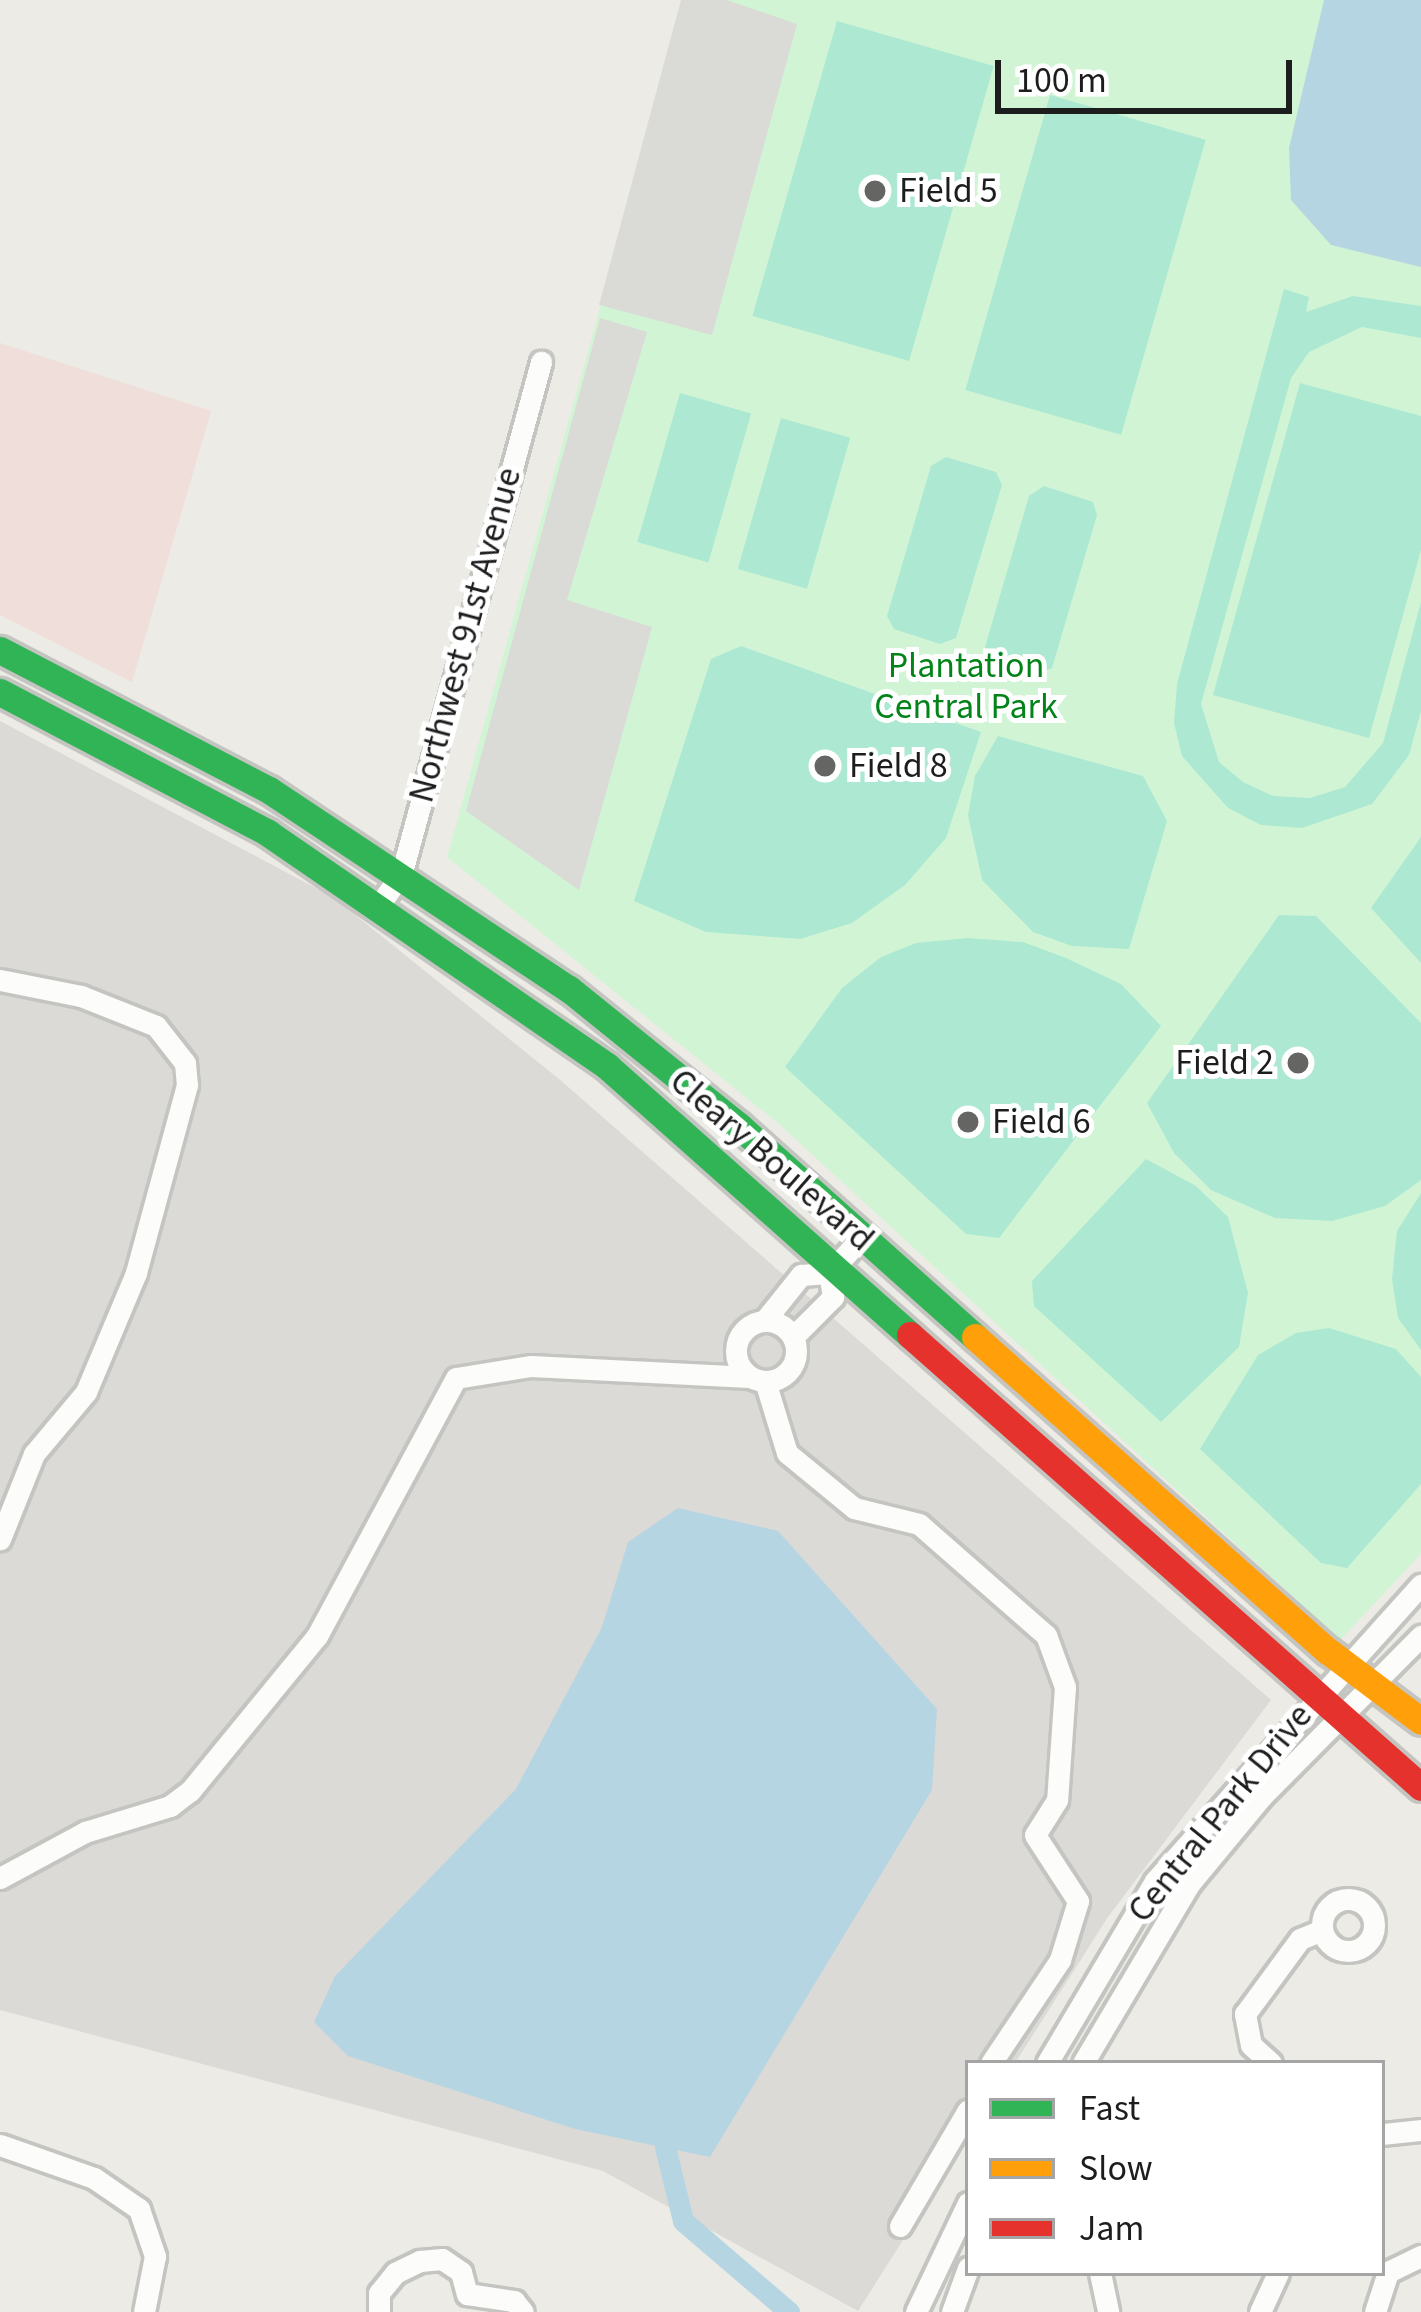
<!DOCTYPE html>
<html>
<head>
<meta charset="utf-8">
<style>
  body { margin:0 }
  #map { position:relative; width:1421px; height:2312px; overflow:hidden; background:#ecebe5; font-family:"Source Sans 3",sans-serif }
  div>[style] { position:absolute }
  .residential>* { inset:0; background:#dbdad7 }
  .commercial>* { inset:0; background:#efded9 }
  .park>* { inset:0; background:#d1f5d4 }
  .pitch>* { inset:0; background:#ade8d3; transform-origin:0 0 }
  .parking>* { inset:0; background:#dadad7 }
  .water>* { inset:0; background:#b6d5e2 }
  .canal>* { height:21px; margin:-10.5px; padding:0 10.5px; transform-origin:10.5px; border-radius:10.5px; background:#b6d5e2 }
  .roads { filter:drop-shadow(3px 0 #c4c4c1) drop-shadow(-3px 0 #c4c4c1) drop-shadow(0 3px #c4c4c1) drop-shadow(0 -3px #c4c4c1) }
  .street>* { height:21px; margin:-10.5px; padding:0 10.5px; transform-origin:10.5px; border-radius:10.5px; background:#fcfcfb }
  .street>.ring { margin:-10.5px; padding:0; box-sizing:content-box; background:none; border:21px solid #fcfcfb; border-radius:50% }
  .fast>* { height:27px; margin:-13.5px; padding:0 13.5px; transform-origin:13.5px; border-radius:13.5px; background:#30b455 }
  .slow>* { height:27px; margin:-13.5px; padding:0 13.5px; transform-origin:13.5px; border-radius:13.5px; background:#ff9f0a }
  .jam>* { height:27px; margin:-13.5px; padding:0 13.5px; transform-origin:13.5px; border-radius:13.5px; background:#e5322d }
  .dots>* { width:33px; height:33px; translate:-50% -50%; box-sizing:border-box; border:6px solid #fff; border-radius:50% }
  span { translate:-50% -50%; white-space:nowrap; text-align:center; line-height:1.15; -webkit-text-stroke:10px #fff; paint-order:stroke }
  .poi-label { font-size:36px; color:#1d1d1d }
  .left { translate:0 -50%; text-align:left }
  .right { translate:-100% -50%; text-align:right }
  .street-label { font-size:36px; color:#1d1d1d }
  .park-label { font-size:36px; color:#038419 }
  .legend { position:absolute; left:965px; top:2060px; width:420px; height:216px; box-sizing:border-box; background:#fff; border:3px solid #a5a5a5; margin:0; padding:15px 21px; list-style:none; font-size:36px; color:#1d1d1d }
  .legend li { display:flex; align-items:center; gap:24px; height:60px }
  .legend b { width:60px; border:3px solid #a5a5a5 }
  .scale { position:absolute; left:995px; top:60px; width:297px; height:54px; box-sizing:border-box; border:6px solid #1d1d1d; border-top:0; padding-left:15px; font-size:36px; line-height:42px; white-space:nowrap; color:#1d1d1d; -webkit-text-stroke:9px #fff; paint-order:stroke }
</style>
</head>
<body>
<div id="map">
  <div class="residential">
    <div style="clip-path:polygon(0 721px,333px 897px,559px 1079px,1271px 1700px,1108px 1917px,1015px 2063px,968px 2063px,968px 2137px,858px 2311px,603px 2171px,0 2010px)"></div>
  </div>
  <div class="commercial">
    <div style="clip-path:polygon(0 343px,211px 411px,132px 682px,0 615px)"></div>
  </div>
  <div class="park">
    <div style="clip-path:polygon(686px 0,1421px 0,1421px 1554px,1340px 1640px,779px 1124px,447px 857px)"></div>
  </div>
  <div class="pitch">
    <div style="left:837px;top:21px;width:163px;height:307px;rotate:16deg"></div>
    <div style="left:1050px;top:95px;width:162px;height:307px;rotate:16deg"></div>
    <div style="clip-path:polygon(1284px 289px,1309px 297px,1306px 312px,1353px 296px,1421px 306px,1421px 338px,1362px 327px,1309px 352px,1291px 378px,1201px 704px,1219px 762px,1243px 782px,1273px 796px,1310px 798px,1345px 787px,1383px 743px,1421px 602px,1421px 711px,1409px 755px,1372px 804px,1302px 828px,1261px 825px,1228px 808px,1182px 756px,1174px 723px,1177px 684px)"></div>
    <div style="clip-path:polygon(1300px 383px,1421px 416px,1421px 550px,1369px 738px,1213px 695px)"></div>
    <div style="left:680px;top:393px;width:74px;height:155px;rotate:16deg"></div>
    <div style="left:781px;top:418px;width:72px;height:157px;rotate:16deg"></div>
    <div style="clip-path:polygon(946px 457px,996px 472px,1002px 485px,956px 638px,940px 644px,894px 629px,887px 616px,931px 466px)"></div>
    <div style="clip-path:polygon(1044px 486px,1093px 502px,1097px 515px,1052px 668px,1038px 674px,990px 658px,985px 647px,1029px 496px)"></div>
    <div style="clip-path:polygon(741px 646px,981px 732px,946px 838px,905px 885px,852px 923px,800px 939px,706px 932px,634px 901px,711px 659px)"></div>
    <div style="clip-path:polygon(998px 736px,1143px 776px,1167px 821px,1129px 949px,1072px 946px,1033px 932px,982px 880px,968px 815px,975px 776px)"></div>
    <div style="clip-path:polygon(1421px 837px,1421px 963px,1371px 908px)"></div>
    <div style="clip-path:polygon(1279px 915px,1316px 916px,1421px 1023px,1421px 1180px,1385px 1206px,1332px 1221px,1275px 1218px,1211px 1190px,1174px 1153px,1147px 1103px)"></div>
    <div style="clip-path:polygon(968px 938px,1023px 942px,1066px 958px,1121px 984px,1161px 1026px,999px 1238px,966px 1234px,785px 1067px,842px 988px,881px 957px,916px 943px)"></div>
    <div style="clip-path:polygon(1146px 1159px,1196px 1186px,1228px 1217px,1248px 1293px,1239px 1347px,1161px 1422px,1034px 1306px,1032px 1281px)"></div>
    <div style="clip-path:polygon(1421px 1193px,1421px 1350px,1398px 1318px,1392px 1279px,1397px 1231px)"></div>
    <div style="clip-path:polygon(1329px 1328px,1396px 1349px,1421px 1377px,1421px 1484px,1347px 1568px,1321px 1563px,1200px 1449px,1258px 1355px,1296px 1333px)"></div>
  </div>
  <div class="parking">
    <div style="clip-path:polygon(681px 0,727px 0,797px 24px,712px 335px,599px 305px)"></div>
    <div style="clip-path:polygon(600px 318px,647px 332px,567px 600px,652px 627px,579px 890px,466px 811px)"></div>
  </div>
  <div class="water">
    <div style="clip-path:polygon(1324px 0,1421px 0,1421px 267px,1331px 245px,1291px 200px,1289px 148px)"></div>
    <div style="clip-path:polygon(678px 1508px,778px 1531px,937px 1709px,932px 1790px,710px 2157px,575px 2129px,348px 2056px,314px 2022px,335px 1976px,516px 1789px,602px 1627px,628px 1542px)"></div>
  </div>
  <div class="canal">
    <div style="left:665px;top:2147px;width:76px;rotate:76.3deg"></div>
    <div style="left:683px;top:2221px;width:140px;rotate:40.6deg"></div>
  </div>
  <div class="roads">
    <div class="street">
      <div style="left:380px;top:904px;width:39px;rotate:-55deg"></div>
      <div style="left:402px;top:872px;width:529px;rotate:-74.75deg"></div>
      <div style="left:0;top:980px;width:83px;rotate:11.2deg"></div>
      <div style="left:81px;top:996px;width:81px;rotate:21.8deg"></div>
      <div style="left:156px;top:1026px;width:47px;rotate:51.9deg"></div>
      <div style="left:185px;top:1063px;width:22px;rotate:85deg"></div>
      <div style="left:187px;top:1085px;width:195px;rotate:105.2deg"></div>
      <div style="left:136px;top:1273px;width:129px;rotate:112.8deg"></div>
      <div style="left:86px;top:1392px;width:81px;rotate:130deg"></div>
      <div style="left:34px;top:1454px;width:92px;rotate:111.8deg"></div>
      <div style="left:765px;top:1320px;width:58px;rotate:-51.3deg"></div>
      <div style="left:801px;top:1275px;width:28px;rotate:-4deg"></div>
      <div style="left:829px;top:1273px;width:49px;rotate:-47.5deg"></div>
      <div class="ring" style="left:736px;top:1321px;width:39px;height:39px"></div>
      <div style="left:793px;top:1337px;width:57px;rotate:-45deg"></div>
      <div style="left:833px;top:1297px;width:24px;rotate:-99deg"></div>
      <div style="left:765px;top:1381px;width:75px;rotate:73deg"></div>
      <div style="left:787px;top:1453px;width:87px;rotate:39.4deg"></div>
      <div style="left:854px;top:1508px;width:67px;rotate:13.8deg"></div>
      <div style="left:919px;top:1524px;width:169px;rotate:41.2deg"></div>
      <div style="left:1046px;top:1635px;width:55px;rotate:69.9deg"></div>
      <div style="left:1065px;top:1687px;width:113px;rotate:94deg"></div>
      <div style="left:1057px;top:1800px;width:41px;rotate:122.2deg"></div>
      <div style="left:1035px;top:1835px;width:79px;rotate:56.9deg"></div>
      <div style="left:1078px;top:1901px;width:62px;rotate:107deg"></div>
      <div style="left:1060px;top:1960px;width:124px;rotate:123.8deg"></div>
      <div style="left:0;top:1878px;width:97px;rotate:-28.4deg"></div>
      <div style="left:85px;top:1832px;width:89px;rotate:-17deg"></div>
      <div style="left:170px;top:1806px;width:25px;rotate:-37deg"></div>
      <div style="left:190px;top:1791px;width:200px;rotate:-50.7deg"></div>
      <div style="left:317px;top:1636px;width:293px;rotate:-61.7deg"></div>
      <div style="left:456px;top:1378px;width:76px;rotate:-9.1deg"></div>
      <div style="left:531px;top:1366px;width:219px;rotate:2.9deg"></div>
      <div class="ring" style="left:1322px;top:1899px;width:31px;height:31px"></div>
      <div style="left:1047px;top:2063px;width:212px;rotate:-59.3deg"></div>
      <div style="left:1155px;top:1881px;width:398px;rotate:-48.1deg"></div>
      <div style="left:1083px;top:2063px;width:209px;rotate:-59.3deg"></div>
      <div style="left:1190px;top:1883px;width:113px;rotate:-50.4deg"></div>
      <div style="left:1262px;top:1796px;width:226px;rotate:-45.2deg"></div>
      <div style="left:1271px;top:2063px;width:27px;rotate:-138deg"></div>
      <div style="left:1251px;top:2045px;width:32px;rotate:-101deg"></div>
      <div style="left:1245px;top:2014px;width:93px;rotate:-53.7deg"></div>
      <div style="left:1300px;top:1939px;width:24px;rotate:-22deg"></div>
      <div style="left:1382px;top:2134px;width:39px;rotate:-6deg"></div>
      <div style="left:0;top:2145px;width:100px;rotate:19.3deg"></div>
      <div style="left:94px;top:2178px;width:55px;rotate:34.6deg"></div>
      <div style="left:139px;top:2209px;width:50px;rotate:71.2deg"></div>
      <div style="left:155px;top:2256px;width:57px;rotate:101.1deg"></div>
      <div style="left:900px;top:2226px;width:134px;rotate:-59.6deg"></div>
      <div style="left:1100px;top:2273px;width:40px;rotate:78deg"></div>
      <div style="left:467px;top:2294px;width:48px;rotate:8.5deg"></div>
      <div style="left:514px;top:2301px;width:14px;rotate:51deg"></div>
      <div style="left:379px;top:2312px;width:19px;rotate:-90deg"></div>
      <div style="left:379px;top:2293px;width:26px;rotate:-51deg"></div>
      <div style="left:395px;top:2273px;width:28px;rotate:-26deg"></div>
      <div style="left:420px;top:2261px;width:22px;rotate:-5deg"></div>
      <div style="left:442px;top:2259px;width:23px;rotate:34deg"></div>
      <div style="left:461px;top:2272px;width:23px;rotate:75deg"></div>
      <div style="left:916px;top:2312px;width:121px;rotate:-64.5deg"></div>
      <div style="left:952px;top:2312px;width:47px;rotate:-70deg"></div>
      <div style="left:1260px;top:2312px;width:43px;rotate:-65.2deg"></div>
      <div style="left:1375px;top:2312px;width:42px;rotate:-72deg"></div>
      <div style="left:1388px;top:2272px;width:37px;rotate:-26deg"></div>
    </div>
    <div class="fast">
      <div style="left:0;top:650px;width:303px;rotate:27.5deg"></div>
      <div style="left:269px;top:790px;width:360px;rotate:33.6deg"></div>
      <div style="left:569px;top:989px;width:218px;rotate:38.9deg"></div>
      <div style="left:739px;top:1126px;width:317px;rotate:41.8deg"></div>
      <div style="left:0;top:692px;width:303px;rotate:27.7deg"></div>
      <div style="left:268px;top:833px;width:411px;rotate:34.5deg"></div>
      <div style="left:607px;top:1066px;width:405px;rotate:41.6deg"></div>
    </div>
    <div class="slow">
      <div style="left:975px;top:1337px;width:472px;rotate:41.7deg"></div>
      <div style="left:1328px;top:1651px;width:116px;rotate:37deg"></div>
    </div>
    <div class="jam">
      <div style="left:910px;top:1335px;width:682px;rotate:41.49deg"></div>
    </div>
  </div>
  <div class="dots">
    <div style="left:875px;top:191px;background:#656563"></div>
    <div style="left:825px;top:766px;background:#656563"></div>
    <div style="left:1298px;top:1063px;background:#656563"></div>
    <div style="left:968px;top:1122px;background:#656563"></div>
  </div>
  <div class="poi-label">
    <span class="left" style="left:899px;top:191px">Field 5</span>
    <span class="left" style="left:849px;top:766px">Field 8</span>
    <span class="right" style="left:1274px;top:1063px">Field 2</span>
    <span class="left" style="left:992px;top:1122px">Field 6</span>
  </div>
  <div class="street-label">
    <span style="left:465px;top:635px;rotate:-75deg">Northwest 91st Avenue</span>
    <span style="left:772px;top:1160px;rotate:41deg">Cleary Boulevard</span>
    <span style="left:1220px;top:1813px;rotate:-51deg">Central Park Drive</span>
  </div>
  <div class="park-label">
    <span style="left:966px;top:686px">Plantation<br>Central Park</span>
  </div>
  <ul class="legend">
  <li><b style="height:15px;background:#30b455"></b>Fast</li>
  <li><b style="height:15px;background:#ff9f0a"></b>Slow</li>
  <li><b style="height:15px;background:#e5322d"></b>Jam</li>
  </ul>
  <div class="scale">100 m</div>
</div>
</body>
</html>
